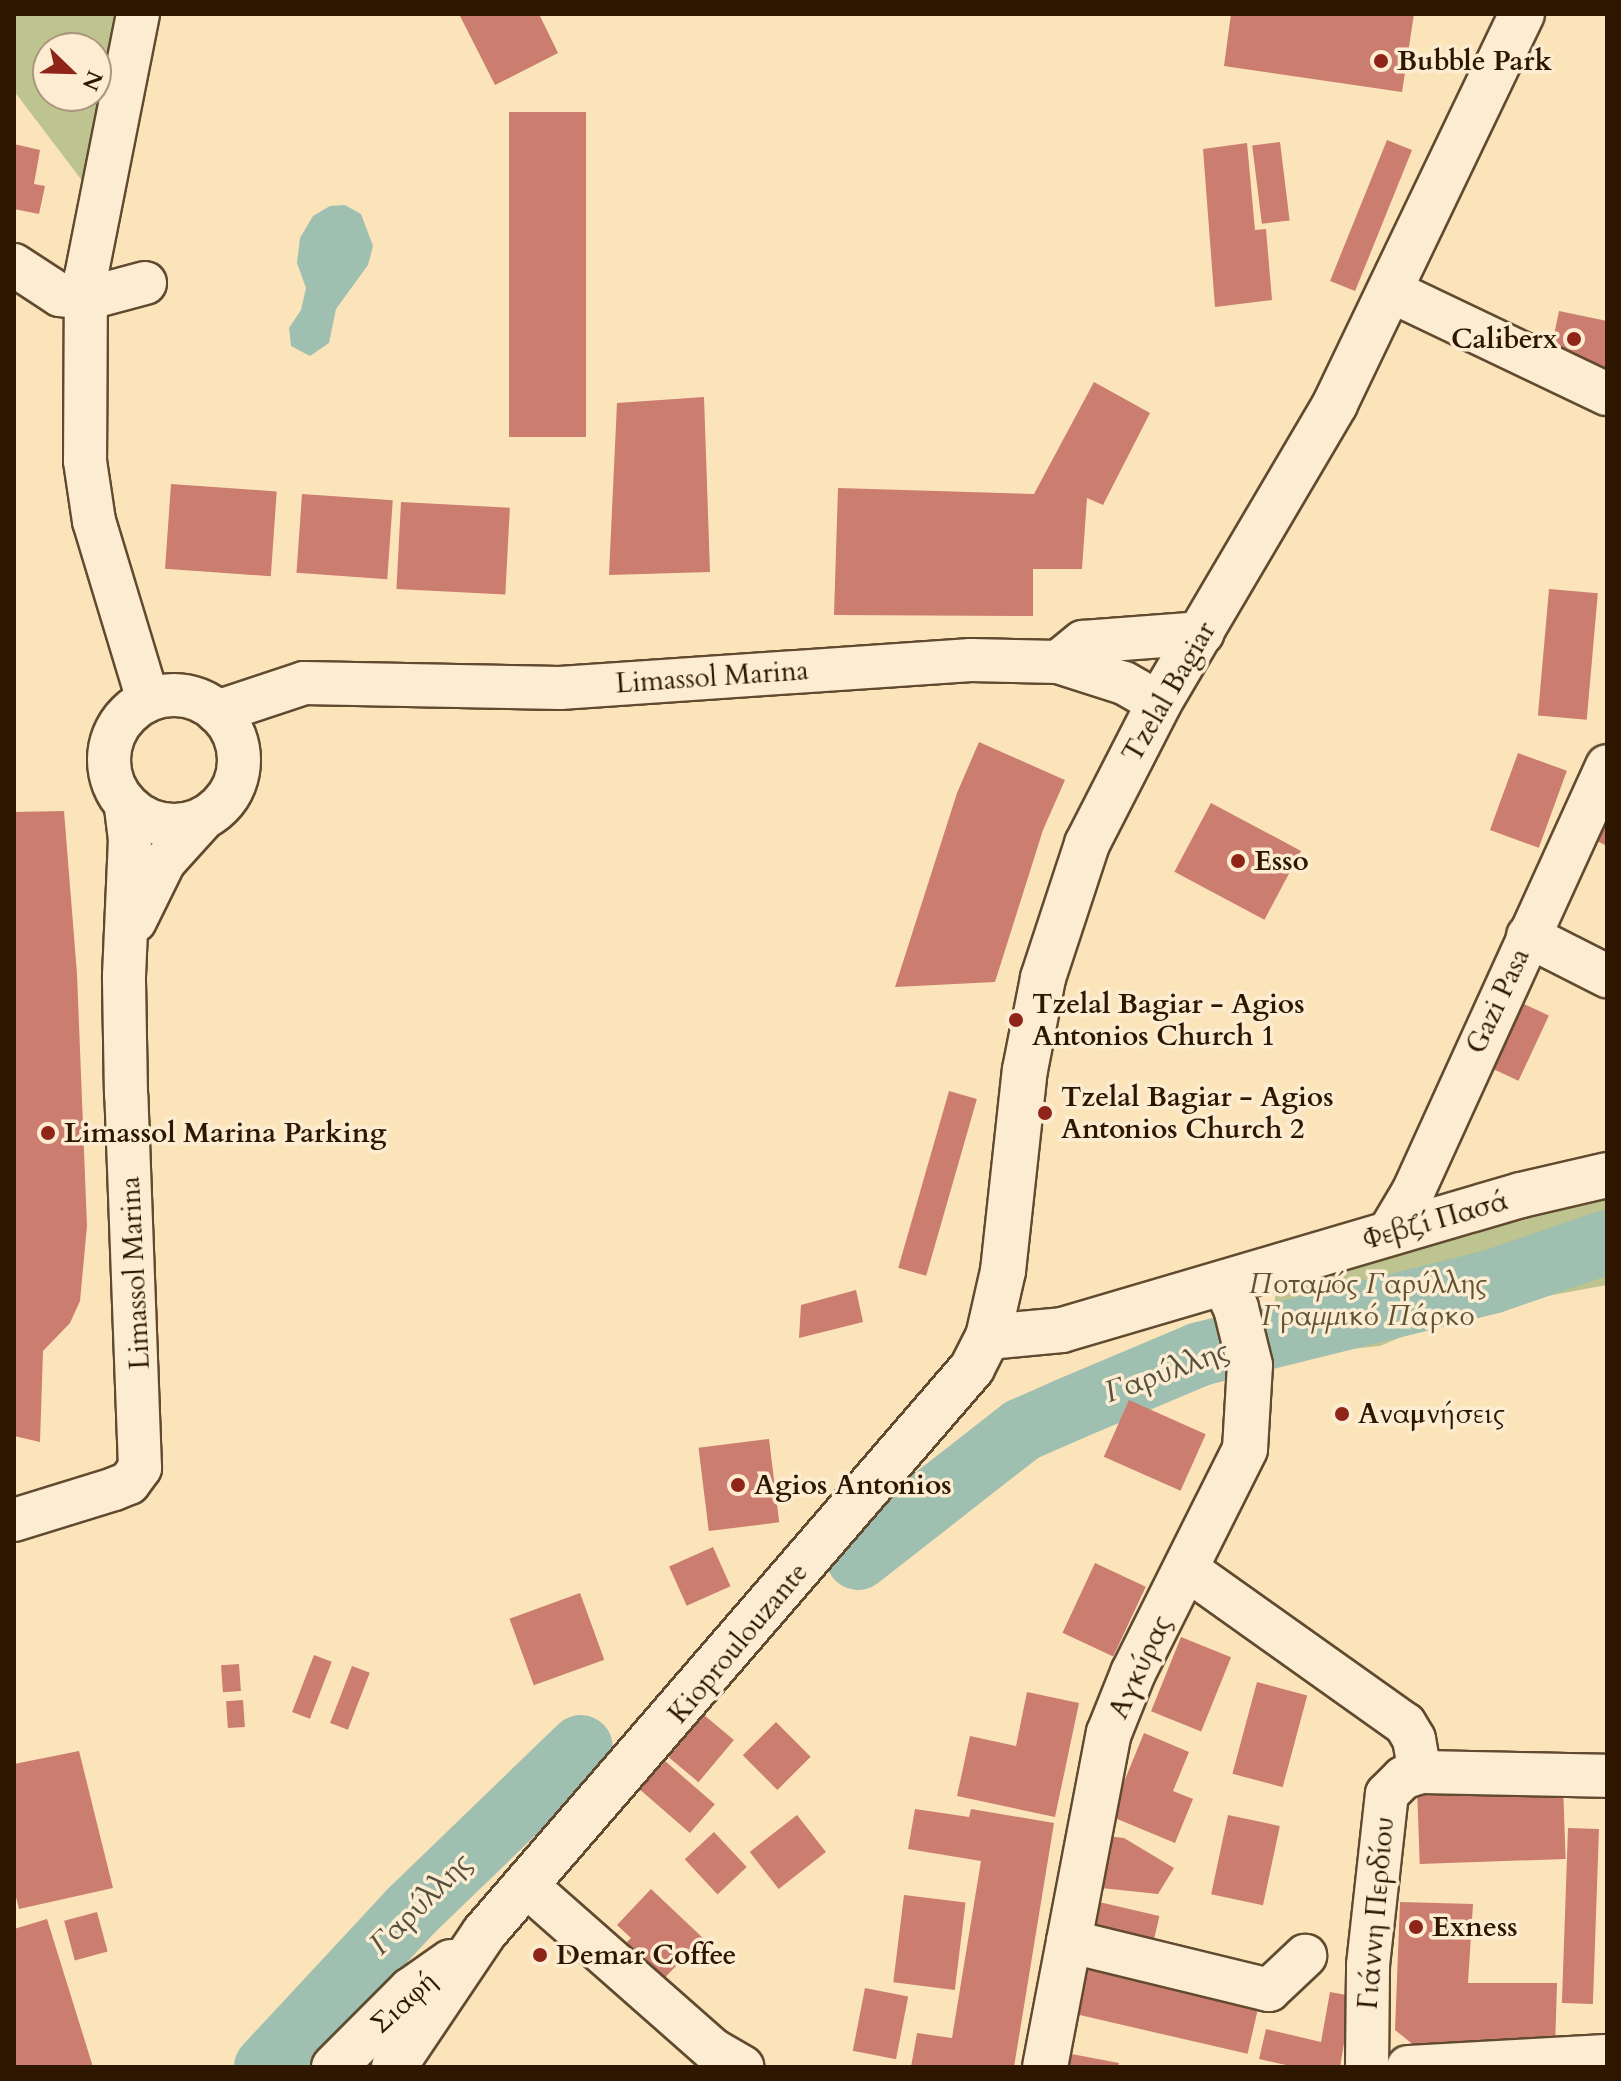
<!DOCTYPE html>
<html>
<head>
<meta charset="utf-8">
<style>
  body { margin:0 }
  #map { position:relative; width:1621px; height:2081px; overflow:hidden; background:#fbe4ba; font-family:Cardo,serif }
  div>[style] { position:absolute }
  .green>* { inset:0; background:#bec490 }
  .water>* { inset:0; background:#9fbfb0 }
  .river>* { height:64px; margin:-32px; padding:0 32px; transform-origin:32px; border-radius:32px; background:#9fbfb0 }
  .building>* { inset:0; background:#cb7d6f; transform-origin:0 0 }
  .roads { filter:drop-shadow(2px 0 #614a2f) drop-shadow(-2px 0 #614a2f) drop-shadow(0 2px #614a2f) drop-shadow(0 -2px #614a2f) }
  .street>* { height:42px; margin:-21px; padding:0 21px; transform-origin:21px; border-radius:21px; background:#fcedd2 }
  .street>.ring { margin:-21px; padding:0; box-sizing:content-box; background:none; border:42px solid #fcedd2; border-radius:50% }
  .secondary>* { height:44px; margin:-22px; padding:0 22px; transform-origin:22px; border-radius:22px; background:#fcedd2 }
  .dots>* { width:22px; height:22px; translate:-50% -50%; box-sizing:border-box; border:4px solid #fcedd2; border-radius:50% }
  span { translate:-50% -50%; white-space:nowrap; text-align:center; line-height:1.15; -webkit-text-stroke:7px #fcedd2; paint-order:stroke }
  .poi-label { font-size:28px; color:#2e1601; font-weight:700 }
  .left { translate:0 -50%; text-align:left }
  .right { translate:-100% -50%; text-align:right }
  .street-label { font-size:28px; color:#2e1601 }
  .park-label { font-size:28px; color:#605333; font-style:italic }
  .water-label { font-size:30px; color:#56513e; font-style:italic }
  .frame { position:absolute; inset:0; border:16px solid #2e1601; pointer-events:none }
  .north { position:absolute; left:32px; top:32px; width:80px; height:80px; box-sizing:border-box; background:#fcedd2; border:2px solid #aa977e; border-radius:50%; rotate:113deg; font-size:22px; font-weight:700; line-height:32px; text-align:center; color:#2e1601 }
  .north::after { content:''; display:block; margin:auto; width:28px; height:36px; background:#8f2418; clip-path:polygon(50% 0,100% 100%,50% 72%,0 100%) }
</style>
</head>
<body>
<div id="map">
  <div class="green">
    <div style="clip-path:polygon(evenodd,14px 14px,122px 14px,96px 199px,14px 91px,14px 14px,48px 48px,96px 48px,96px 96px,48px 96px,48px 48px)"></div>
    <div style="clip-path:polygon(1607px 1189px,1607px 1285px,1461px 1312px,1380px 1346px,1273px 1357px,1275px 1297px,1287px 1278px)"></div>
  </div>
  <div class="water">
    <div style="clip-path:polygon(345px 205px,361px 214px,373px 246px,368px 265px,336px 309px,329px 343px,310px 356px,291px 346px,289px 328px,301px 310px,306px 288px,297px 263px,300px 238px,313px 216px,330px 206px)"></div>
  </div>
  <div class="river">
    <div style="left:858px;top:1558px;width:208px;rotate:-38deg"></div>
    <div style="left:1022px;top:1430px;width:55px;rotate:-23.7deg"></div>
    <div style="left:1072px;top:1408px;width:139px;rotate:-22.9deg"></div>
    <div style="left:1200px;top:1354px;width:300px;rotate:-13.9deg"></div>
    <div style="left:1491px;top:1282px;width:123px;rotate:-19deg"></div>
    <div style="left:266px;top:2067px;width:213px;rotate:-47.1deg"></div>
    <div style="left:411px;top:1911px;width:236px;rotate:-44deg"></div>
  </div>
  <div class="building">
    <div style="clip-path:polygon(459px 14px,539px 14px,558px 53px,495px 85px)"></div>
    <div style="clip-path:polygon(1231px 14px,1414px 14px,1402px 92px,1224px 66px)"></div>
    <div style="left:509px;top:112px;width:77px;height:325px"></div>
    <div style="left:1387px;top:140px;width:27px;height:152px;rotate:22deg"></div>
    <div style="left:1280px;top:142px;width:79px;height:28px;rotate:83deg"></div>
    <div style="clip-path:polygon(1247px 143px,1255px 230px,1266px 229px,1272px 300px,1215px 307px,1203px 149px)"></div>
    <div style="clip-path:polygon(14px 144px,40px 150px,34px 184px,45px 186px,39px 214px,14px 209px)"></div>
    <div style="clip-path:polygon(1559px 311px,1607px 321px,1607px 383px,1549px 359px)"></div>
    <div style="clip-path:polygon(1094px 382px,1150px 413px,1103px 505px,1087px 498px,1082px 569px,1033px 569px,1033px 616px,834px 615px,838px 488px,1034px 494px)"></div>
    <div style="clip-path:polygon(704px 397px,710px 572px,609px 575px,617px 403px)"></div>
    <div style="left:171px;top:484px;width:106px;height:85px;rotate:4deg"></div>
    <div style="left:302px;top:494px;width:91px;height:79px;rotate:4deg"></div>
    <div style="left:401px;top:502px;width:109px;height:87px;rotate:3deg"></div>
    <div style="left:1549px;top:589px;width:49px;height:127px;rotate:5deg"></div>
    <div style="clip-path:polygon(979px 742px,1065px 780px,1043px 830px,995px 982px,895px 987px,957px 793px)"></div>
    <div style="left:1518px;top:753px;width:52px;height:82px;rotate:20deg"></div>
    <div style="left:1211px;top:803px;width:102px;height:78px;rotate:28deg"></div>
    <div style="clip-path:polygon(1607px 806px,1607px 846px,1591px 838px)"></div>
    <div style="clip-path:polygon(64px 811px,77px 974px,87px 1226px,80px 1301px,70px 1323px,43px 1351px,40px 1442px,14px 1436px,14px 812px)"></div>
    <div style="left:1509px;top:997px;width:44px;height:72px;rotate:25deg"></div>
    <div style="left:949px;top:1091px;width:29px;height:184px;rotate:16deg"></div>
    <div style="clip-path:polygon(856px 1290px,863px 1322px,799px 1338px,801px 1305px)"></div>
    <div style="left:1129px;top:1400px;width:84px;height:62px;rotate:24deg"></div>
    <div style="left:769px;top:1439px;width:84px;height:71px;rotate:83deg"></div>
    <div style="left:713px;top:1547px;width:43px;height:48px;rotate:66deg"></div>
    <div style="left:1095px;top:1563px;width:56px;height:77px;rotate:25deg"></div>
    <div style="left:580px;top:1593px;width:71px;height:75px;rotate:70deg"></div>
    <div style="left:1181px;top:1637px;width:54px;height:80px;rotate:22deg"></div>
    <div style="left:314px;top:1655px;width:19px;height:61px;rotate:21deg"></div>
    <div style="left:239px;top:1664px;width:27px;height:18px;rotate:86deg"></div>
    <div style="left:352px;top:1666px;width:19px;height:61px;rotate:21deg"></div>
    <div style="left:1257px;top:1682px;width:52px;height:95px;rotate:15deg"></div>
    <div style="clip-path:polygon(1027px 1692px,1079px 1703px,1055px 1817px,957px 1796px,970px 1736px,1016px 1746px)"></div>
    <div style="left:243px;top:1700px;width:27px;height:17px;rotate:86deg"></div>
    <div style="left:704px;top:1715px;width:39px;height:55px;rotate:40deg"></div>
    <div style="left:776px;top:1722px;width:49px;height:47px;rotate:45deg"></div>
    <div style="clip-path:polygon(1144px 1733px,1189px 1752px,1173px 1791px,1193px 1799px,1175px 1843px,1110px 1816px)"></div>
    <div style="clip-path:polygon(79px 1751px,113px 1888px,19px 1909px,14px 1889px,14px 1764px)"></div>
    <div style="left:665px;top:1761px;width:66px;height:38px;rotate:41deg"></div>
    <div style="left:1563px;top:1784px;width:75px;height:146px;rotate:88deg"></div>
    <div style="clip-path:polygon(915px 1809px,969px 1817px,971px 1809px,1054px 1823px,1014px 2067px,911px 2067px,917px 2033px,952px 2038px,981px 1861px,908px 1849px)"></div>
    <div style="left:797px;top:1815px;width:47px;height:60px;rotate:52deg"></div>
    <div style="left:1228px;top:1815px;width:53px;height:81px;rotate:12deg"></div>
    <div style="left:1568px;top:1828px;width:31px;height:175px;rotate:2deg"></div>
    <div style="left:714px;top:1832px;width:48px;height:40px;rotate:47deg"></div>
    <div style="clip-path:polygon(1098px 1835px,1124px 1838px,1174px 1868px,1158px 1894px,1092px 1887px)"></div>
    <div style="clip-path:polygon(651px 1889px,703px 1938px,651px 1992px,613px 1956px,631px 1938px,617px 1925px)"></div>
    <div style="left:904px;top:1895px;width:62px;height:88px;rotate:7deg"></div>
    <div style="left:1099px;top:1902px;width:62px;height:38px;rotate:13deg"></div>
    <div style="clip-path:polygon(1400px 1902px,1473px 1904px,1468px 1983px,1557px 1983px,1555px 2049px,1415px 2046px,1395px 2030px)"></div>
    <div style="left:97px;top:1912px;width:41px;height:34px;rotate:75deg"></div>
    <div style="clip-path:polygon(47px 1919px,93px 2067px,14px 2067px,14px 1929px)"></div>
    <div style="left:1086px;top:1958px;width:179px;height:57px;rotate:13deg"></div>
    <div style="left:865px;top:1988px;width:44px;height:64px;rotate:11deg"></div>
    <div style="clip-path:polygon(1330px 1992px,1352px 1996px,1340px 2067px,1295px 2067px,1259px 2059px,1266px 2029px,1321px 2042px)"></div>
    <div style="clip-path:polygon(1061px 2052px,1119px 2063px,1118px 2067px,1058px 2067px)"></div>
  </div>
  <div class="roads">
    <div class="street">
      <div style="left:138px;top:14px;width:267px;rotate:101.2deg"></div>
      <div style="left:86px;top:276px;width:185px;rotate:90.3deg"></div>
      <div style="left:85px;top:461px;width:61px;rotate:81.5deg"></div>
      <div style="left:94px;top:521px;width:187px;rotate:73.2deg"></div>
      <div style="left:14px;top:265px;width:55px;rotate:33.1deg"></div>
      <div style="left:60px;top:295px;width:29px;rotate:6deg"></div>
      <div style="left:89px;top:298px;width:58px;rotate:-15deg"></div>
      <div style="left:1391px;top:291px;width:239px;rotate:25.5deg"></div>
      <div style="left:1058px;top:662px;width:32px;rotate:-39deg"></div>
      <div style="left:1083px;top:642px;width:120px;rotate:-4.3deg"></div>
      <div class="ring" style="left:109px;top:695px;width:88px;height:88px"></div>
      <div style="left:217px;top:712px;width:92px;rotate:-18.4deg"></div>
      <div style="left:304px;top:683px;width:256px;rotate:1.1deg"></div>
      <div style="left:560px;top:688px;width:412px;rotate:-3.9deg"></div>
      <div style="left:971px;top:660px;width:87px;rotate:1.3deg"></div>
      <div style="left:1058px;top:662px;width:69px;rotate:17.7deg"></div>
      <div style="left:1124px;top:683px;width:40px;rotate:29.7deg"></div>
      <div style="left:135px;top:921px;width:66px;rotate:-63.8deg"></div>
      <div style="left:164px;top:862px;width:57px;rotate:-47.9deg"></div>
      <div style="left:1528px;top:936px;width:89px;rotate:26.9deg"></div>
      <div style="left:1388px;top:1234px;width:49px;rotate:-59.2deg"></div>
      <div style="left:1413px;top:1192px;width:468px;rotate:-65.5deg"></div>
      <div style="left:14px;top:1520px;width:105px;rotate:-17.2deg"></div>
      <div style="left:114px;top:1489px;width:16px;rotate:-22deg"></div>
      <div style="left:129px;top:1483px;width:19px;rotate:-54deg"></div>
      <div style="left:140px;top:1468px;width:373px;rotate:-92.1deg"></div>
      <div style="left:126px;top:1095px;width:119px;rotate:-91deg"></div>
      <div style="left:124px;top:976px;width:136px;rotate:-87.5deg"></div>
      <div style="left:130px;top:840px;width:35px;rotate:-97deg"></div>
      <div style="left:1188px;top:1570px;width:266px;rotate:35.4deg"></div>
      <div style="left:1405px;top:1724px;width:17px;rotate:59deg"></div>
      <div style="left:1414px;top:1739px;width:34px;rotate:80deg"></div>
      <div style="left:527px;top:1886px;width:248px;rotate:41.4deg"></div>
      <div style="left:713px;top:2050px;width:34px;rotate:30deg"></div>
      <div style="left:1068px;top:1941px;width:207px;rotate:13.7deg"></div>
      <div style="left:1269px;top:1990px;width:50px;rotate:-43.4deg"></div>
      <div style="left:1367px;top:2067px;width:102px;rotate:-89.4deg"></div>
      <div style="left:1368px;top:1965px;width:172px;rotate:-83.7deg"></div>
      <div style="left:1387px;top:1794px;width:23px;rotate:-45deg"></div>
      <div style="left:1403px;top:1778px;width:18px;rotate:-19deg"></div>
      <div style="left:1420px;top:1772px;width:187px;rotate:1.2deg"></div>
      <div style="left:1408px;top:2067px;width:199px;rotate:-3.2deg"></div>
    </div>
    <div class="secondary">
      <div style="left:988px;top:1337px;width:74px;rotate:-5.4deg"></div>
      <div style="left:1062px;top:1330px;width:478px;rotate:-16.4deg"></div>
      <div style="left:1521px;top:1195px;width:88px;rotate:-13.1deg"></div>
      <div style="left:334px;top:2067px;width:109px;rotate:-45deg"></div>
      <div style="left:411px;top:1990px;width:49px;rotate:-35deg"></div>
      <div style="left:394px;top:2067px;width:161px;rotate:-56.1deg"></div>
      <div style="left:484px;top:1933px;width:747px;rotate:-49.18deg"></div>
      <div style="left:972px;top:1368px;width:35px;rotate:-63deg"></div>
      <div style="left:988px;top:1337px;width:68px;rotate:-77.2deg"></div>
      <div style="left:1003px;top:1271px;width:202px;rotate:-83.8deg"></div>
      <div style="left:1025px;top:1070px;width:94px;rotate:-78.9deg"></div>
      <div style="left:1043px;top:978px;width:141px;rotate:-71.8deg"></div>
      <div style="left:1087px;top:844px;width:158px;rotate:-62.9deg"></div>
      <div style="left:1159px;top:703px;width:347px;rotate:-59.5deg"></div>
      <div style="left:1335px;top:404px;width:433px;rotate:-64.4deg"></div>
      <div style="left:1045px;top:2067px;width:340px;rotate:-79.2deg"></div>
      <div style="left:1109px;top:1733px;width:65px;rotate:-68.2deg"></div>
      <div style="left:1133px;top:1673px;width:250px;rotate:-63.4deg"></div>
      <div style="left:1245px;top:1449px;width:84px;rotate:-86.6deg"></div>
      <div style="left:1250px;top:1365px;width:59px;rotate:-103.8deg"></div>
      <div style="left:1236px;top:1308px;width:28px;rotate:-116deg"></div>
    </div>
  </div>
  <div class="dots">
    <div style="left:1381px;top:61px;background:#8f2418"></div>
    <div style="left:1574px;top:339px;background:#8f2418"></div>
    <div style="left:1238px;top:861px;background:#8f2418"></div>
    <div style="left:1016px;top:1020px;background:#8f2418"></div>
    <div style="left:1045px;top:1113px;background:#8f2418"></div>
    <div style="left:48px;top:1133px;background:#8f2418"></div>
    <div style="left:1342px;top:1414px;background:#8f2418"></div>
    <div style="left:738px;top:1485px;background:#8f2418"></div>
    <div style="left:1416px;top:1927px;background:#8f2418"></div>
    <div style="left:540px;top:1955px;background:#8f2418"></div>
  </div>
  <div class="poi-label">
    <span class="left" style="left:1397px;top:61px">Bubble Park</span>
    <span class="right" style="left:1558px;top:339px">Caliberx</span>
    <span class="left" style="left:1254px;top:861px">Esso</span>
    <span class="left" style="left:1032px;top:1020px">Tzelal Bagiar - Agios<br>Antonios Church 1</span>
    <span class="left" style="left:1061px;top:1113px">Tzelal Bagiar - Agios<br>Antonios Church 2</span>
    <span class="left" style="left:64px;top:1133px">Limassol Marina Parking</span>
    <span class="left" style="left:1358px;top:1414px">Αναμνήσεις</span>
    <span class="left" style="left:754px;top:1485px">Agios Antonios</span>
    <span class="left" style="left:1432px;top:1927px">Exness</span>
    <span class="left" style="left:556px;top:1955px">Demar Coffee</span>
  </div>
  <div class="street-label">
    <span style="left:712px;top:677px;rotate:-4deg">Limassol Marina</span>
    <span style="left:1169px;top:692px;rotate:-60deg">Tzelal Bagiar</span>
    <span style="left:1498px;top:1001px;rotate:-65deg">Gazi Pasa</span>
    <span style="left:1436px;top:1220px;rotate:-16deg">Φεβζί Πασά</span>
    <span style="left:135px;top:1273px;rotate:-93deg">Limassol Marina</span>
    <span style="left:738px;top:1643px;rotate:-50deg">Kioproulouzante</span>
    <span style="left:1140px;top:1667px;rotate:-65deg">Αγκύρας</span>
    <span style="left:1376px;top:1913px;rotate:-85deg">Γιάννη Περδίου</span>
    <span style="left:404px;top:2002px;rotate:-42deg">Σιαφή</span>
  </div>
  <div class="park-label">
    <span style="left:1368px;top:1300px">Ποταμός Γαρύλλης<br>Γραμμικό Πάρκο</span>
  </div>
  <div class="water-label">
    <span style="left:1167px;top:1372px;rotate:-20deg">Γαρύλλης</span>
    <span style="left:421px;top:1904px;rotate:-45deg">Γαρύλλης</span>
  </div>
  <div class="frame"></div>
  <div class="north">N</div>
</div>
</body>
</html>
